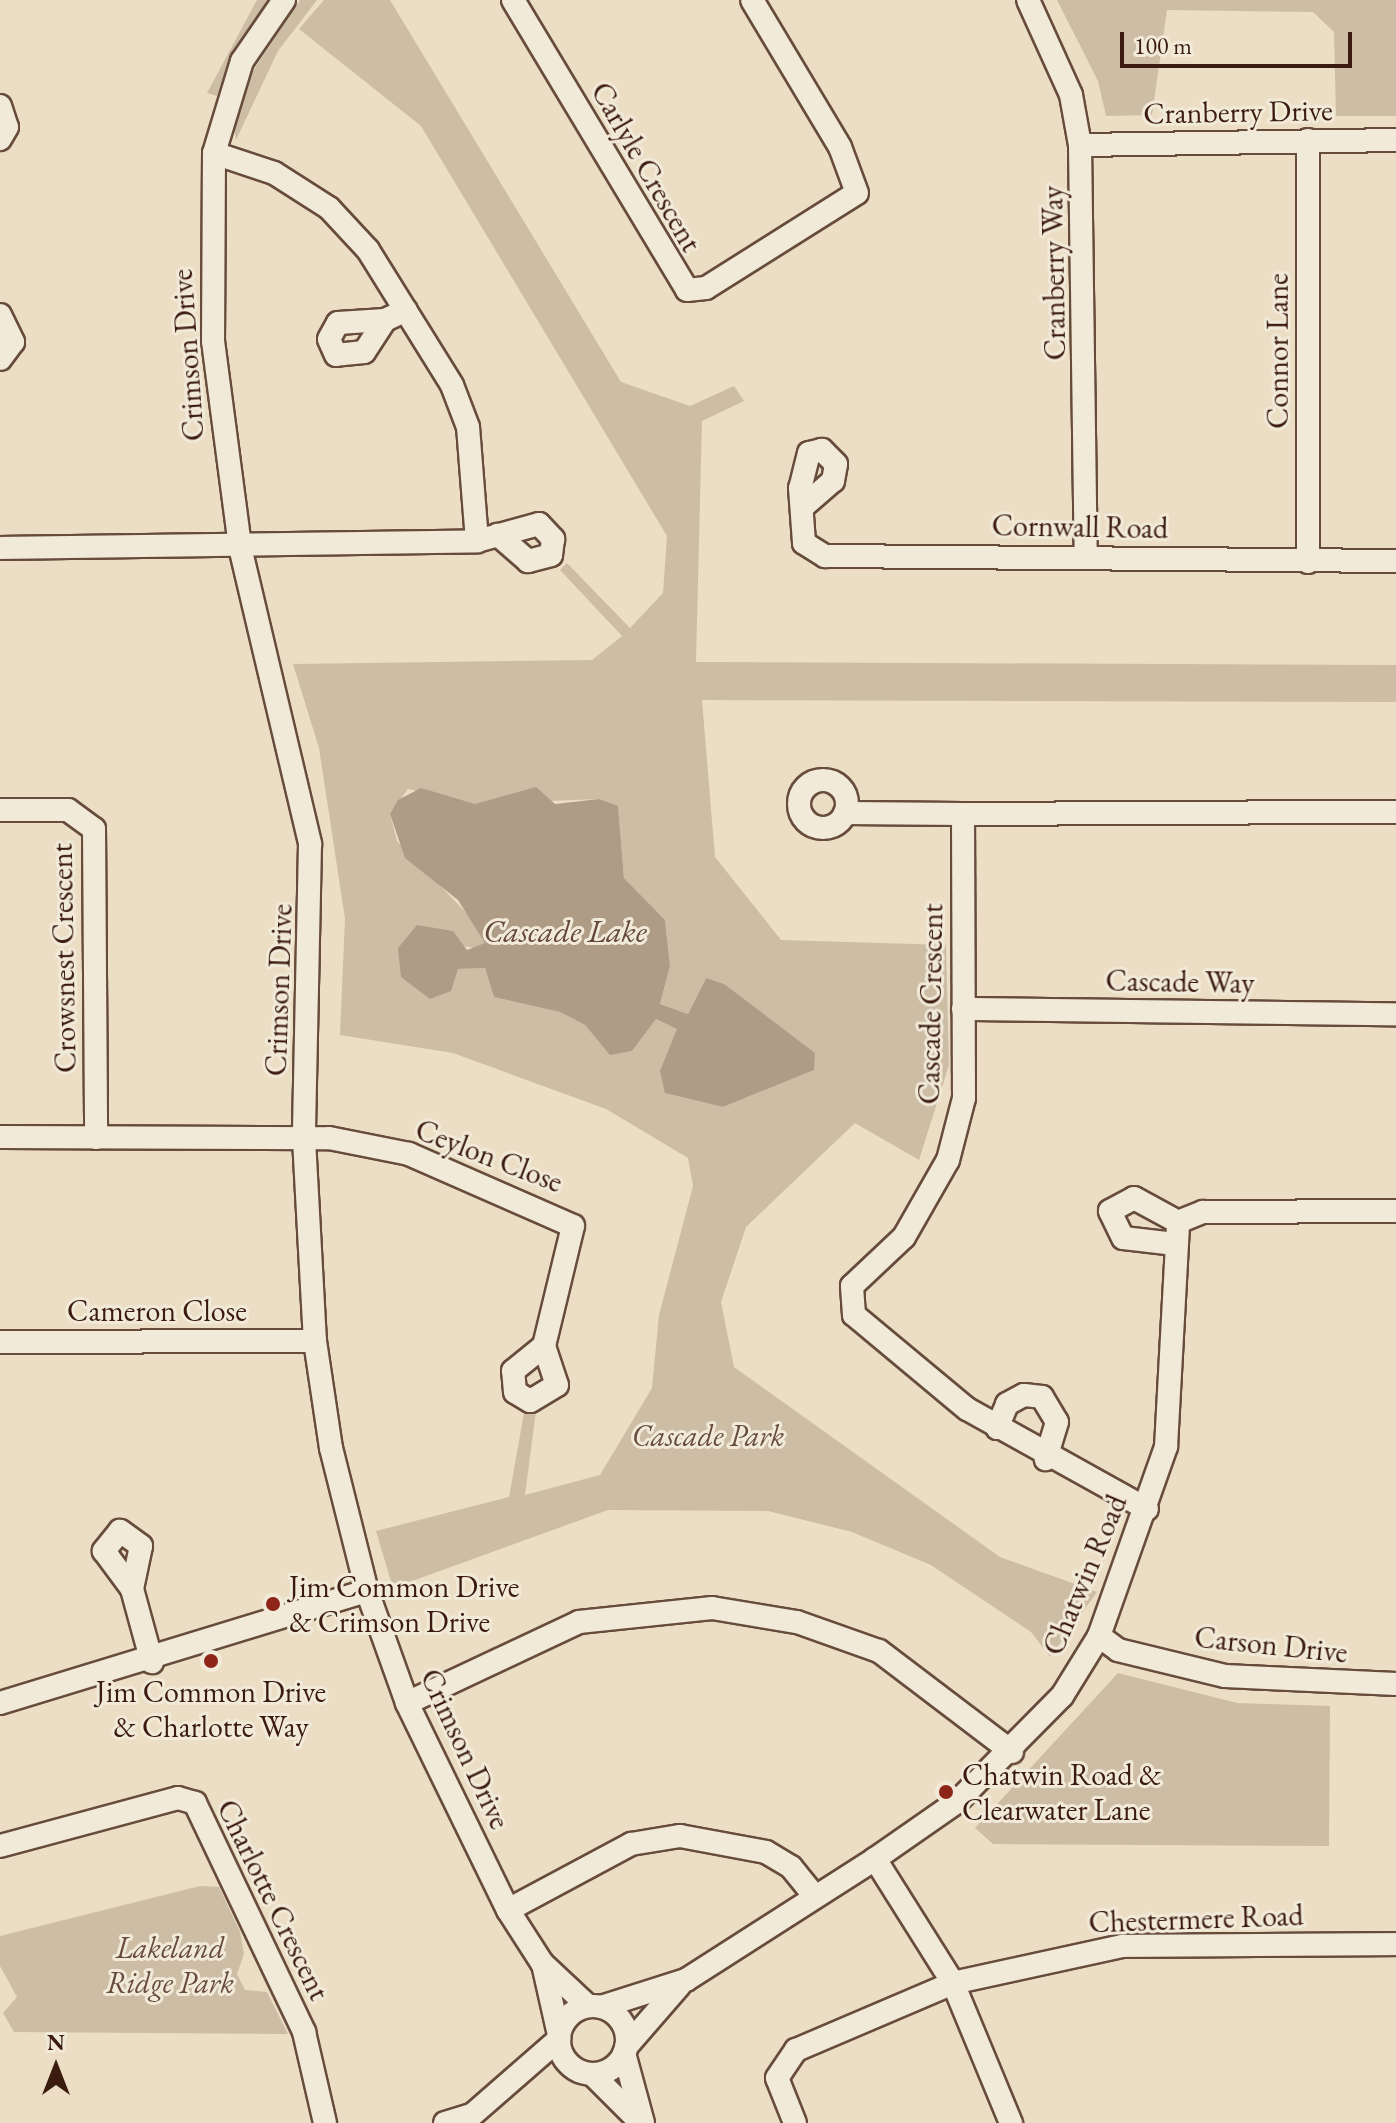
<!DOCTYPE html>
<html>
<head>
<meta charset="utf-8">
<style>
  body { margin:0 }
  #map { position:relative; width:1396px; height:2123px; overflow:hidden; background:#ebdec4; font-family:"EB Garamond",serif }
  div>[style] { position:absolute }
  .green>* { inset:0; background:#cdbda5 }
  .water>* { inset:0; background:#af9c86 }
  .roads { filter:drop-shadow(2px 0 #674c3c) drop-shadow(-2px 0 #674c3c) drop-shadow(0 2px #674c3c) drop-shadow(0 -2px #674c3c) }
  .minor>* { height:22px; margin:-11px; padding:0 11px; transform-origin:11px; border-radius:11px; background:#f2ead9 }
  .minor>.ring { margin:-11px; padding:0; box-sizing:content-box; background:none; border:22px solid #f2ead9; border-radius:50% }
  .dots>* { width:22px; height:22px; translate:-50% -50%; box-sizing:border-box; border:4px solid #f2ead9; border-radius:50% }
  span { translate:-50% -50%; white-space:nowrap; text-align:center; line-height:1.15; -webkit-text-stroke:6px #f2ead9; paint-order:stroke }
  .street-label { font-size:30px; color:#3b1b0f }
  .park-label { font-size:30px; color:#674c3c; font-style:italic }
  .poi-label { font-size:30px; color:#3b1b0f }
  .left { translate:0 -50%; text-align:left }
  .water-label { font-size:32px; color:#644839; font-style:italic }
  .north { position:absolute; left:16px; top:2027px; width:80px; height:80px; -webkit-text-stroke:6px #f2ead9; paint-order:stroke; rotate:0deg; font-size:22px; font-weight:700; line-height:32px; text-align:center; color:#3b1b0f }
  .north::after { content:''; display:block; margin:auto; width:28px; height:36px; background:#3b1b0f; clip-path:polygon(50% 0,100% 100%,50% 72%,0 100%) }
  .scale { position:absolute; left:1120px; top:32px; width:232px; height:36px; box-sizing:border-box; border:4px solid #3b1b0f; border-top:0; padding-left:10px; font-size:24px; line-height:28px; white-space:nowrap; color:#3b1b0f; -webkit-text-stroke:6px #f2ead9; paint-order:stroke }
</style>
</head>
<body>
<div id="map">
  <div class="green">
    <div style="clip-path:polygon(257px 0,276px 0,246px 34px,217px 96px,207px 93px)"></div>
    <div style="clip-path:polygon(300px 0,317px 0,278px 51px,236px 140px,233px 122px,253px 71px)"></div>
    <div style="clip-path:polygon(evenodd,324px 0,390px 0,621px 382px,690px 406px,734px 386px,744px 401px,702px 421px,696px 662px,1396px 665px,1396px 702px,702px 700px,715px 857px,781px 940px,946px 945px,949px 1065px,919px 1160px,855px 1123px,746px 1227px,721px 1302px,734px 1367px,1000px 1557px,1097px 1592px,1050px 1657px,1031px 1632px,931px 1565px,852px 1532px,768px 1511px,608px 1510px,393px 1588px,376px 1531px,509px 1497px,525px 1407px,536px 1411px,525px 1495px,600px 1475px,652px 1388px,659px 1315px,693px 1186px,688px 1158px,606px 1109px,453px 1053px,340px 1035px,345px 919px,319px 748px,293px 664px,592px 660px,622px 636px,560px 570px,567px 563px,630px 628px,663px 593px,667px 536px,421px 126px,299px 29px,324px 0,408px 789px,475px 804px,599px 799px,618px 807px,624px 878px,665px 920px,670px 966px,660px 1004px,688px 1014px,706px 978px,814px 1053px,814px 1070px,723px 1107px,666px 1093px,678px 1029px,656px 1019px,632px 1051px,610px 1054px,585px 1025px,560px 1012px,494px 997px,485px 968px,458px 969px,453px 931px,457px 945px,480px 949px,486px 943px,477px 924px,397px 841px,390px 814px,408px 789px)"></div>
    <div style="clip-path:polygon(1057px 0,1396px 0,1396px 116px,1336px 116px,1334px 32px,1313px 12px,1167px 10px,1152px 115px,1106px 116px,1098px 81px)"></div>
    <div style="clip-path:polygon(1118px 1673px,1237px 1703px,1330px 1706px,1329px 1846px,993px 1844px,975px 1828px)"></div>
    <div style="clip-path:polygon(200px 1886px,219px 1887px,240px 1932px,244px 1954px,237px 1974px,245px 1990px,267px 1992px,288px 2034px,14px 2032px,3px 2013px,17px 1997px,0 1966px,0 1936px)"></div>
  </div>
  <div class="water">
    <div style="clip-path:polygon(536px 787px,555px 804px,599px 799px,618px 806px,624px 878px,665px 920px,670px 966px,660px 1004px,688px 1014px,706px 978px,724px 984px,815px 1053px,814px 1070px,723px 1107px,665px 1093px,660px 1071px,677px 1029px,656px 1019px,632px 1051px,610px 1055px,585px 1025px,560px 1012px,494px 997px,485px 968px,458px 969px,451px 991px,430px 999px,401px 977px,398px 948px,417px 925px,453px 931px,467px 950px,485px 943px,458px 900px,405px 858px,390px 814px,398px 800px,421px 788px,475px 804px)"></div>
  </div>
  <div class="roads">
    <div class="minor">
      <div style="left:284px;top:0;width:74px;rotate:124.5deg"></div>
      <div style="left:242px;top:61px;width:96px;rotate:106.9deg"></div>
      <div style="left:214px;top:153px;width:188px;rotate:90.3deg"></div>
      <div style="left:213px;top:341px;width:208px;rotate:82.5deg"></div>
      <div style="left:240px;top:547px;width:305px;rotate:76.7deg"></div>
      <div style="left:310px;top:844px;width:295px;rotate:91.2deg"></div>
      <div style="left:304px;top:1139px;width:202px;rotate:86.9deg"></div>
      <div style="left:315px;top:1341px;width:108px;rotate:81.5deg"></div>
      <div style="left:331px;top:1448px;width:147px;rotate:75.9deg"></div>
      <div style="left:367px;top:1591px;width:119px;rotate:70.3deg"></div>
      <div style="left:407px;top:1703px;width:230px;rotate:64deg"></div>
      <div style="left:508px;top:1910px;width:63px;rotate:57.3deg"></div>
      <div style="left:542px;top:1963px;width:63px;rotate:43.1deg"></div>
      <div style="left:513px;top:0;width:338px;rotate:59deg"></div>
      <div style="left:687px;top:290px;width:19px;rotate:-6deg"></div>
      <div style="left:706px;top:288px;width:178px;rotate:-32.2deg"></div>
      <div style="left:857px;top:193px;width:49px;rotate:-110.3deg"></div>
      <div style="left:840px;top:147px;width:171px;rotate:-120.9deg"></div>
      <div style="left:1028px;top:0;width:104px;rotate:65.6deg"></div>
      <div style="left:1071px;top:95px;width:51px;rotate:79.8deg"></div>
      <div style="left:1080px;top:145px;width:410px;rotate:89.2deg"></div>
      <div style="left:0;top:106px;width:22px;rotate:72deg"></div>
      <div style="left:7px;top:127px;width:14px;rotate:120deg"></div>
      <div style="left:1080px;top:145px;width:316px;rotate:-0.9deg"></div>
      <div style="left:0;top:315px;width:30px;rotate:64deg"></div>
      <div style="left:13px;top:342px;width:21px;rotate:127deg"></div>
      <div style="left:385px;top:320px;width:38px;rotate:123deg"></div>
      <div style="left:364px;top:352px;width:28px;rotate:174deg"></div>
      <div style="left:336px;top:355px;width:17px;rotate:-114deg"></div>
      <div style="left:329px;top:339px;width:18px;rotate:-61deg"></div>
      <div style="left:338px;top:323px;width:47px;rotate:-3.7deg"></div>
      <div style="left:385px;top:320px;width:23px;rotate:-25deg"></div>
      <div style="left:805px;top:505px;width:37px;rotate:-41deg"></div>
      <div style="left:833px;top:481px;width:17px;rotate:-80deg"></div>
      <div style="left:836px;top:464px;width:20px;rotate:-135deg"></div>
      <div style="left:822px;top:450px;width:13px;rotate:167deg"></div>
      <div style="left:809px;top:453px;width:36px;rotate:104deg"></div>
      <div style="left:800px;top:488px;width:55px;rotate:85.8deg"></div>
      <div style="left:804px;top:543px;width:25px;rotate:32deg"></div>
      <div style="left:825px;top:556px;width:571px;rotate:0.5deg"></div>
      <div style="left:477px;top:541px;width:64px;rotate:-15.3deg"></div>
      <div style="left:539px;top:524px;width:21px;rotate:47deg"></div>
      <div style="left:553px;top:539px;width:16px;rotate:97deg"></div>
      <div style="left:551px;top:555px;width:24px;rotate:165deg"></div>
      <div style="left:528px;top:561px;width:40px;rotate:-139deg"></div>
      <div style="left:0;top:548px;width:477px;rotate:-0.8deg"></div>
      <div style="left:477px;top:541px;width:114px;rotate:-94.5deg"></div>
      <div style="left:468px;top:427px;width:45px;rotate:-110.9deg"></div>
      <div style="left:452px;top:385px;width:159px;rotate:-121.9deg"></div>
      <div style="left:368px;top:250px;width:57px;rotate:-132.9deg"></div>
      <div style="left:329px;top:208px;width:65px;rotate:-147.5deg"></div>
      <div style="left:274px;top:173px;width:63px;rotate:-161.6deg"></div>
      <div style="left:1308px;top:562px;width:422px;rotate:-90deg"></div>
      <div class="ring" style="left:799px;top:780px;width:26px;height:26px"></div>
      <div style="left:0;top:810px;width:68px"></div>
      <div style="left:68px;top:810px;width:32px;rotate:36deg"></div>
      <div style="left:94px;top:829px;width:309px;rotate:89.6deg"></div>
      <div style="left:845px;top:813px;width:118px;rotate:0.5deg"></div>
      <div style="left:963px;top:1009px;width:433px;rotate:0.7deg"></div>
      <div style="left:0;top:1137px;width:329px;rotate:0.2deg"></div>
      <div style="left:329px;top:1138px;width:82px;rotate:11.3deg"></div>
      <div style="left:409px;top:1154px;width:179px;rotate:23.7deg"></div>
      <div style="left:573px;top:1226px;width:123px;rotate:103.6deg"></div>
      <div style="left:1175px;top:1244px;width:52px;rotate:-173.4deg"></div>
      <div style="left:1123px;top:1238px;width:30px;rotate:-116deg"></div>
      <div style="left:1110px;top:1211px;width:27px;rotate:-28deg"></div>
      <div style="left:1134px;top:1198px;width:50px;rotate:28.6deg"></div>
      <div style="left:0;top:1342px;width:315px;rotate:-0.2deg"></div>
      <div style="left:544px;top:1346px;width:41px;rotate:71.6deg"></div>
      <div style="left:557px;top:1385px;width:31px;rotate:149deg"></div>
      <div style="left:530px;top:1401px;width:17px;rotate:-149deg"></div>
      <div style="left:515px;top:1392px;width:21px;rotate:-95deg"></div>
      <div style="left:513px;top:1371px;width:40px;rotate:-39deg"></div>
      <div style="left:997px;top:1428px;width:26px;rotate:-67deg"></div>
      <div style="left:1007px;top:1404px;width:19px;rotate:-28deg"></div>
      <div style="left:1024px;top:1395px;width:18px;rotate:6deg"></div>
      <div style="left:1042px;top:1397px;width:29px;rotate:59deg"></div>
      <div style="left:1057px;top:1422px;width:39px;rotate:107deg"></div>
      <div style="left:1147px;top:1509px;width:206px;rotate:-150.9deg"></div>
      <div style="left:967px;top:1409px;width:147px;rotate:-140.2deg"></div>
      <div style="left:854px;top:1315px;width:29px;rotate:-94deg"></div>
      <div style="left:852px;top:1286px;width:71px;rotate:-43.3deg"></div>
      <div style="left:904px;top:1237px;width:89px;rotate:-60.3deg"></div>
      <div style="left:948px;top:1160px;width:64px;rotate:-75.5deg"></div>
      <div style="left:964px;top:1098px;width:284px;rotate:-90.2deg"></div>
      <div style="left:963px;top:814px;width:433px;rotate:-0.3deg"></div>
      <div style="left:132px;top:1589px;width:44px;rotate:-78.2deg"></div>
      <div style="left:141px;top:1546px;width:26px;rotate:-144deg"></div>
      <div style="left:120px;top:1531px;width:26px;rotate:129deg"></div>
      <div style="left:104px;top:1551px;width:47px;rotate:53.6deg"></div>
      <div style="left:132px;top:1589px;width:76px;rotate:74.7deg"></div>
      <div style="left:1099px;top:1636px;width:24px;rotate:36deg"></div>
      <div style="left:1118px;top:1650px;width:110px;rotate:13.7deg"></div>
      <div style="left:1225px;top:1676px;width:171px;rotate:2.7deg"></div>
      <div style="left:0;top:1703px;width:384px;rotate:-17deg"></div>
      <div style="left:407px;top:1703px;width:190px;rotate:-25.2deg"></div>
      <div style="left:579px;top:1622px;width:134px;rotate:-6deg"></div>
      <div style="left:712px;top:1608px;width:86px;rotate:9.4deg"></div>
      <div style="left:797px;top:1622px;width:87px;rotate:19.5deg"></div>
      <div style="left:879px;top:1651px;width:167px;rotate:37.2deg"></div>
      <div style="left:0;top:1846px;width:184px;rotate:-15.1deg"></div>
      <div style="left:178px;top:1798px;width:18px;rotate:16deg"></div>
      <div style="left:195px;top:1803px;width:254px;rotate:64.5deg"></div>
      <div style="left:304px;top:2032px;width:93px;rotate:77deg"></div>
      <div style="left:875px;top:1859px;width:146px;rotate:57.8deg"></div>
      <div style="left:953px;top:1983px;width:152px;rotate:67.5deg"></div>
      <div style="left:508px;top:1910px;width:140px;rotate:-28.2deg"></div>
      <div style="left:631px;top:1844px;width:50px;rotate:-9.3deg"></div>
      <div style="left:680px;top:1836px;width:87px;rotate:10.5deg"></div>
      <div style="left:766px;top:1852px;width:29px;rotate:31deg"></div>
      <div style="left:791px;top:1867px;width:38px;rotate:51deg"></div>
      <div style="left:543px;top:1964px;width:73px;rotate:77.3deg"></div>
      <div class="ring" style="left:559px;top:2006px;width:46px;height:46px"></div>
      <div style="left:601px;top:2007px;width:89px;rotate:-17.6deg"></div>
      <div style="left:686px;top:1980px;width:224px;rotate:-32.6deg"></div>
      <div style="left:875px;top:1859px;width:101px;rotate:-34.9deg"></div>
      <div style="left:958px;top:1801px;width:148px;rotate:-45.3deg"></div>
      <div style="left:1062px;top:1696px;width:70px;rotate:-58.3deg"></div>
      <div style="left:1099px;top:1636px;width:201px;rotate:-70.5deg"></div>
      <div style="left:1166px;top:1447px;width:225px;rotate:-86.9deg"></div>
      <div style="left:1178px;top:1222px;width:27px;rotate:-22deg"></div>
      <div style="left:1203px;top:1212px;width:193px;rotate:-0.3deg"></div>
      <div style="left:626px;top:2047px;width:81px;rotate:-49deg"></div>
      <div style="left:624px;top:2053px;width:73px;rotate:74.8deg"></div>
      <div style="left:592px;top:2074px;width:62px;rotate:45deg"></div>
      <div style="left:445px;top:2123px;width:28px;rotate:-17deg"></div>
      <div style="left:472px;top:2115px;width:116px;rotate:-41.1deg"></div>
      <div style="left:795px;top:2123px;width:48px;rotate:-111.8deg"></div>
      <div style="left:777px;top:2078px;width:34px;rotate:-56deg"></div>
      <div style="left:796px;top:2050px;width:171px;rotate:-23.1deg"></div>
      <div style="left:953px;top:1983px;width:174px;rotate:-12.3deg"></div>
      <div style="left:1123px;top:1946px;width:273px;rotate:-0.4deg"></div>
    </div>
  </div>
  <div class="dots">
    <div style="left:273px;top:1604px;background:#8f2418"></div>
    <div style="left:211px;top:1661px;background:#8f2418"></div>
    <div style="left:946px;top:1792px;background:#8f2418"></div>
  </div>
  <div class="street-label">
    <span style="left:1238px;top:112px;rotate:-1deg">Cranberry Drive</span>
    <span style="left:646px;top:167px;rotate:60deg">Carlyle Crescent</span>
    <span style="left:1054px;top:273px;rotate:-91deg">Cranberry Way</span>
    <span style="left:1278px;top:351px;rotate:-90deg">Connor Lane</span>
    <span style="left:188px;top:355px;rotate:-94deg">Crimson Drive</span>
    <span style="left:1080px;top:527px;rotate:1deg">Cornwall Road</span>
    <span style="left:64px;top:958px;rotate:-91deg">Crowsnest Crescent</span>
    <span style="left:1180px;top:982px;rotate:1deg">Cascade Way</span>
    <span style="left:279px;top:990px;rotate:-88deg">Crimson Drive</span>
    <span style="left:931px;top:1004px;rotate:-89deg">Cascade Crescent</span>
    <span style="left:489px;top:1156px;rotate:21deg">Ceylon Close</span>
    <span style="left:157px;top:1311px">Cameron Close</span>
    <span style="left:1085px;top:1575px;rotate:-67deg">Chatwin Road</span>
    <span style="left:1271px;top:1645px;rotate:6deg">Carson Drive</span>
    <span style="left:465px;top:1749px;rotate:65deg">Crimson Drive</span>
    <span style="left:273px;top:1900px;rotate:64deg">Charlotte Crescent</span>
    <span style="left:1196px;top:1919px;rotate:-2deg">Chestermere Road</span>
  </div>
  <div class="park-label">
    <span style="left:708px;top:1436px">Cascade Park</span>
    <span style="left:170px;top:1965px">Lakeland<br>Ridge Park</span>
  </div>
  <div class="poi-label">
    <span class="left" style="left:289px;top:1604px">Jim Common Drive<br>&amp; Crimson Drive</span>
    <span style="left:211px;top:1709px">Jim Common Drive<br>&amp; Charlotte Way</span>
    <span class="left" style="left:962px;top:1792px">Chatwin Road &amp;<br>Clearwater Lane</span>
  </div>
  <div class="water-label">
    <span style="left:565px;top:931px">Cascade Lake</span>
  </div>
  <div class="north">N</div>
  <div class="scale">100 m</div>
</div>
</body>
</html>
